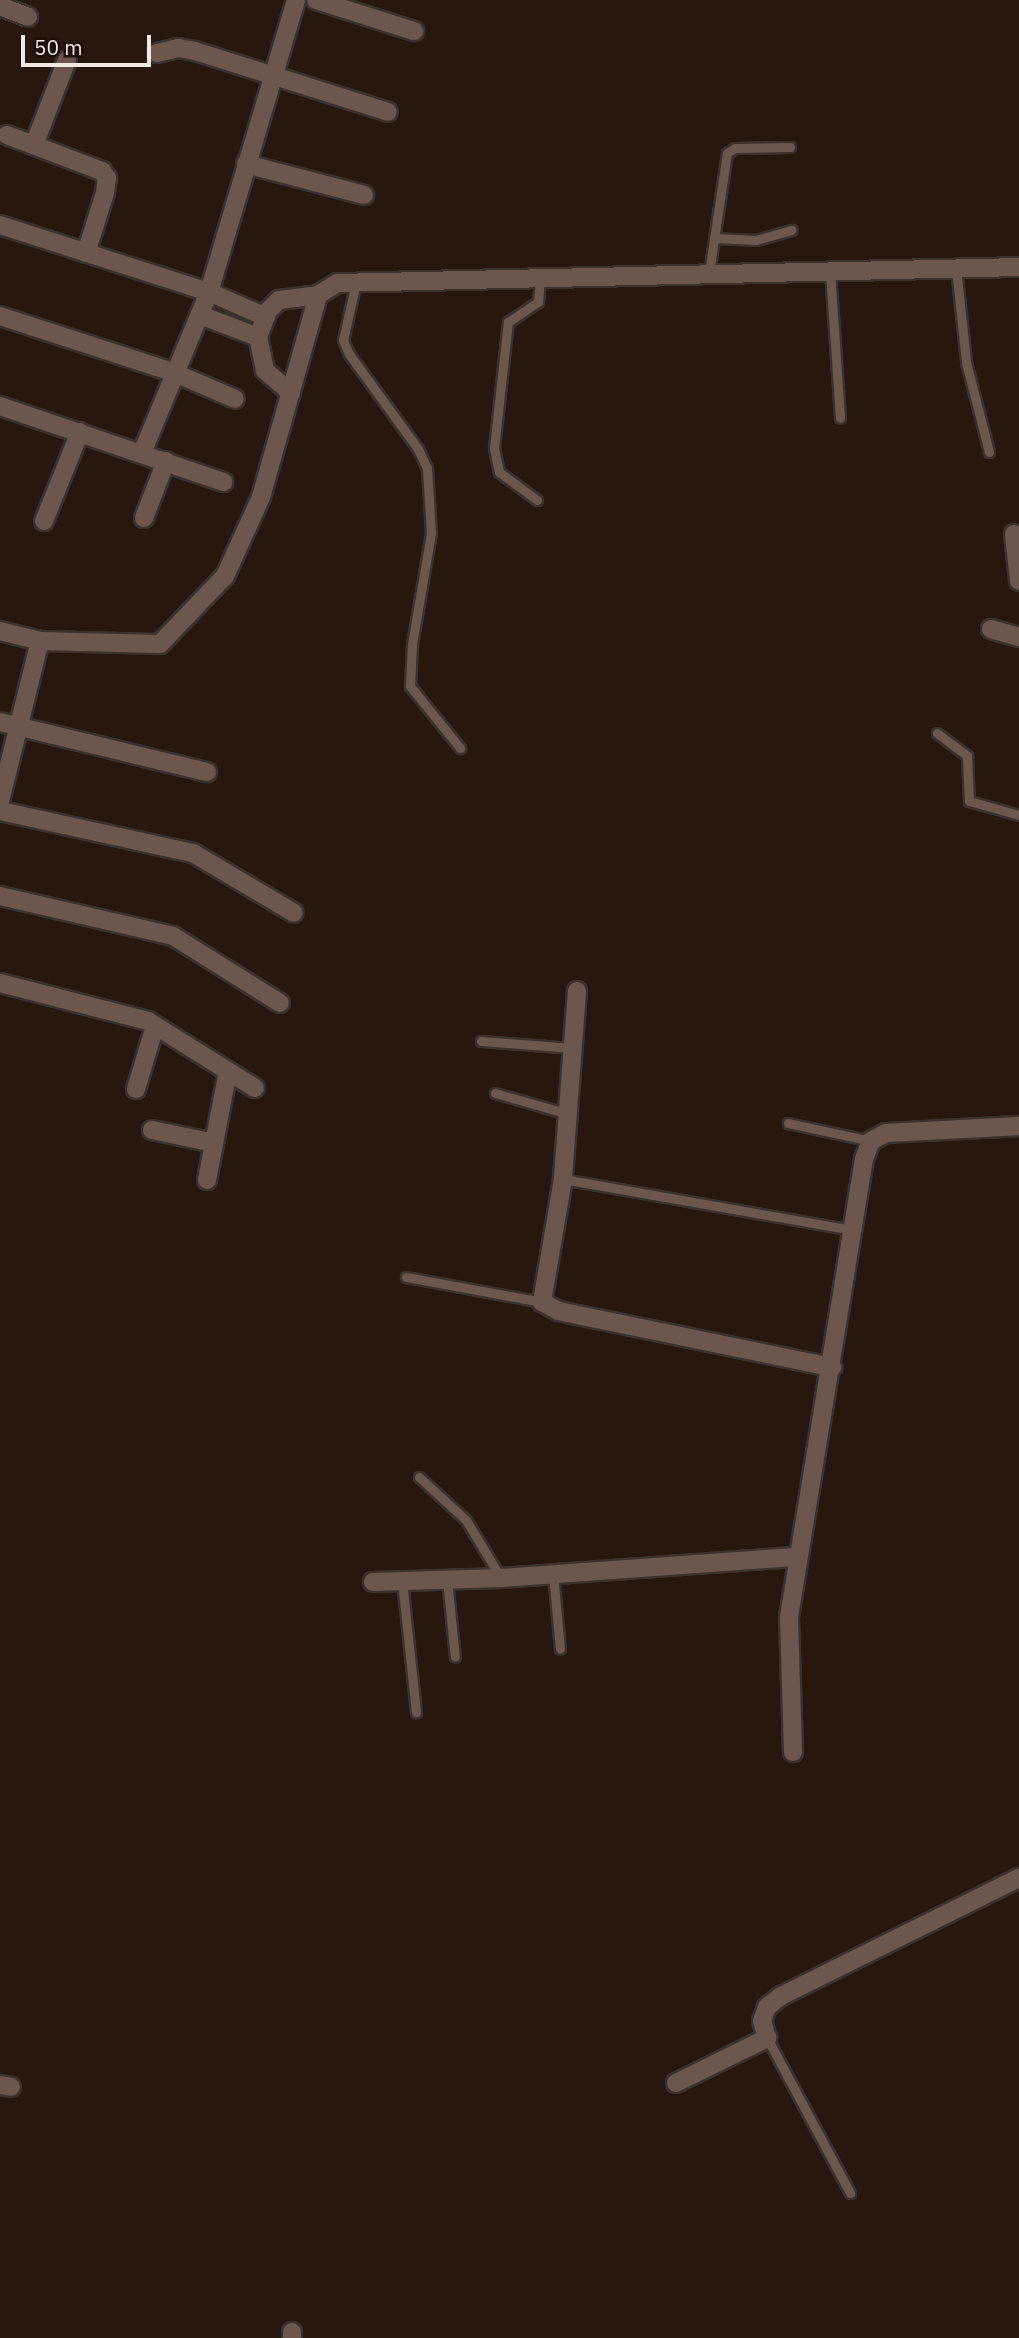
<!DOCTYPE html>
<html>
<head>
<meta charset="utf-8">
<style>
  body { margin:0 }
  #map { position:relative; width:1019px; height:2338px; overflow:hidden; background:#27170f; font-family:"IBM Plex Sans",sans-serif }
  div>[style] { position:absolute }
  .roads { filter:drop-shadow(2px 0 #3d312e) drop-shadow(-2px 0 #3d312e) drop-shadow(0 2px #3d312e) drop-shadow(0 -2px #3d312e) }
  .service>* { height:9px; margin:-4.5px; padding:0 4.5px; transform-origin:4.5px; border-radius:4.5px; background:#6b574e }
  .minor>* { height:18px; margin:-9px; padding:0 9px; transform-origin:9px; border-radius:9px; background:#6b574e }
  span { translate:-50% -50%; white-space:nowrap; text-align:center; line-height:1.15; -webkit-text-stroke:5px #1d0e07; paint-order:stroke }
  .scale { position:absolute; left:21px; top:35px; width:130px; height:32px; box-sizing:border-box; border:4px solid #f4e8e2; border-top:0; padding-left:9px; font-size:21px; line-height:24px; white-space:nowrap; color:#f4e8e2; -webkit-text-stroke:5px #1d0e07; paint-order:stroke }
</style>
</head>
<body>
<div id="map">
  <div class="roads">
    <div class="service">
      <div style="left:714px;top:238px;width:42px;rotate:2.7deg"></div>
      <div style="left:756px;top:240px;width:37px;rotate:-16deg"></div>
      <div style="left:956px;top:268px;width:95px;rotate:83.9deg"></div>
      <div style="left:966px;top:362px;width:93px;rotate:75.7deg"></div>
      <div style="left:830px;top:271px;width:147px;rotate:86.1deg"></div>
      <div style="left:709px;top:273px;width:121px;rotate:-81.5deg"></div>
      <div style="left:727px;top:153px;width:9px;rotate:-32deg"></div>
      <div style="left:735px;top:148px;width:55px;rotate:-1deg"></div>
      <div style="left:356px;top:282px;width:59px;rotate:102.6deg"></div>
      <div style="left:343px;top:340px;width:15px;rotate:67deg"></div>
      <div style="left:349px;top:354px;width:117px;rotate:54deg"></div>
      <div style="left:418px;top:449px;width:21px;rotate:65deg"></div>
      <div style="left:427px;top:468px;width:65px;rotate:86.5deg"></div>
      <div style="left:431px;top:533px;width:113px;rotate:99.7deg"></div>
      <div style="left:412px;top:644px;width:42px;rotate:92.7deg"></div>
      <div style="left:410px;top:686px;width:80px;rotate:51.1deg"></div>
      <div style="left:537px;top:500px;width:47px;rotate:-143.6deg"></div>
      <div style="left:499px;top:472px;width:25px;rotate:-102deg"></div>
      <div style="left:494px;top:448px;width:127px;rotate:-83.7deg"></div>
      <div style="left:508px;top:322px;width:36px;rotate:-34deg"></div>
      <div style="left:538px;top:302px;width:25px;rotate:-85deg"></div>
      <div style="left:937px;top:733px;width:38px;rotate:37deg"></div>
      <div style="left:967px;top:756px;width:45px;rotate:87.5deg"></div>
      <div style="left:969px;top:801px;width:52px;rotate:15.6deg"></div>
      <div style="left:481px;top:1041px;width:92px;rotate:4.4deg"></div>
      <div style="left:495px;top:1093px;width:76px;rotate:16deg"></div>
      <div style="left:788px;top:1123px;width:85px;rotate:12.2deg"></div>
      <div style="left:563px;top:1179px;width:293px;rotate:10deg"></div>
      <div style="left:406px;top:1277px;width:138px;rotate:10.4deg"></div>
      <div style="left:419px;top:1477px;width:64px;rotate:42.5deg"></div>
      <div style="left:466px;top:1520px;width:68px;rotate:58.9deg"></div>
      <div style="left:553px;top:1574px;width:75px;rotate:84.7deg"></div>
      <div style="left:447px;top:1580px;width:77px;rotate:84.1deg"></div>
      <div style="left:402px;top:1581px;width:132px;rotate:83.9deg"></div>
      <div style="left:767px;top:2038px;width:176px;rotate:61.8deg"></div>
    </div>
    <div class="minor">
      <div style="left:316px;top:0;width:103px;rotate:17.6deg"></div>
      <div style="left:0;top:6px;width:30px;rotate:21deg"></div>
      <div style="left:157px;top:53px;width:22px;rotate:-13deg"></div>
      <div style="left:178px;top:48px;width:17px;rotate:10deg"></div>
      <div style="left:195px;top:51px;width:202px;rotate:17.5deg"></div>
      <div style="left:7px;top:135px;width:102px;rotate:20.8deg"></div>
      <div style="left:102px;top:171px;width:9px;rotate:54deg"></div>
      <div style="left:107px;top:178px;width:15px;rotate:98deg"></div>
      <div style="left:105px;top:193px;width:63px;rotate:107.6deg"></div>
      <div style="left:34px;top:145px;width:91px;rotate:-68.8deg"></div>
      <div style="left:246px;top:164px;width:122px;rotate:14.7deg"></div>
      <div style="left:0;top:225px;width:219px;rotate:17.8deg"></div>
      <div style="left:209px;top:292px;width:62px;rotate:23.7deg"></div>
      <div style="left:200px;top:315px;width:62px;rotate:20.8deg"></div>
      <div style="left:0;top:316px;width:184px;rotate:18deg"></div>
      <div style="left:175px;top:373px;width:65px;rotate:23.4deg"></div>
      <div style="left:291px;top:393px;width:35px;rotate:-139deg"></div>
      <div style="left:265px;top:370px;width:34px;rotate:-102deg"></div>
      <div style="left:258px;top:337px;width:28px;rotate:-69deg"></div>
      <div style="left:268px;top:311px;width:16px;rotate:-45deg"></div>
      <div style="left:279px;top:300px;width:39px;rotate:-7deg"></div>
      <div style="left:0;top:406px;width:236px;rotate:18.8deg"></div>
      <div style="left:142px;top:453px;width:174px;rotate:-67.4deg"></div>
      <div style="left:209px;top:292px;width:305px;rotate:-73.4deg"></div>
      <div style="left:144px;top:518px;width:61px;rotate:-68.9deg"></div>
      <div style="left:44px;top:521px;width:96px;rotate:-68deg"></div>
      <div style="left:1014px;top:534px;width:47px;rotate:83.9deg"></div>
      <div style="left:991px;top:629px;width:29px;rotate:16deg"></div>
      <div style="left:0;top:631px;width:41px;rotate:14deg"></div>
      <div style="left:0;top:722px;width:213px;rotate:13.6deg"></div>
      <div style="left:0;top:801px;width:165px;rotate:-76deg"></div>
      <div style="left:40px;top:641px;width:120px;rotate:1.4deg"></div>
      <div style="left:160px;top:644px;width:94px;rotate:-46.3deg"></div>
      <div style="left:225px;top:576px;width:87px;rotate:-65.5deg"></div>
      <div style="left:261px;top:497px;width:210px;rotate:-74.2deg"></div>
      <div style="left:318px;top:295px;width:22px;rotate:-32deg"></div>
      <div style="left:337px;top:283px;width:682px;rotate:-1.34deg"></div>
      <div style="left:0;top:811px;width:198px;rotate:12.3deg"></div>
      <div style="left:193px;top:853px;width:117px;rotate:30.7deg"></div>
      <div style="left:0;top:896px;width:178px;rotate:13deg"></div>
      <div style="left:173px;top:936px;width:126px;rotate:32.1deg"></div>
      <div style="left:0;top:983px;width:153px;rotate:14.4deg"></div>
      <div style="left:148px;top:1021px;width:126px;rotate:32.1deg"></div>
      <div style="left:577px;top:991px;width:189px;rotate:94.3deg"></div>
      <div style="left:563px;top:1179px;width:125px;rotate:99.7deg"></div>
      <div style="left:542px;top:1302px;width:18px;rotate:29deg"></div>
      <div style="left:558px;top:1311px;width:280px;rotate:11.6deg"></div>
      <div style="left:136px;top:1089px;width:66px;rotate:-73.2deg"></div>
      <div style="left:152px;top:1130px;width:63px;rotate:11.8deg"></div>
      <div style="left:207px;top:1180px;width:111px;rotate:-79.1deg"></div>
      <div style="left:373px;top:1582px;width:128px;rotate:-1.8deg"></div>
      <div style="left:501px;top:1578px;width:297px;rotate:-4.1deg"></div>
      <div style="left:793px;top:1752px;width:135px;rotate:-91.7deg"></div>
      <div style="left:789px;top:1617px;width:464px;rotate:-80.7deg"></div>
      <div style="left:864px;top:1159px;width:19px;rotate:-69deg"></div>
      <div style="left:871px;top:1141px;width:17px;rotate:-28deg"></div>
      <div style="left:886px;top:1133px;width:133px;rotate:-3deg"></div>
      <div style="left:676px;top:2083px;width:102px;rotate:-26.3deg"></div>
      <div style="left:767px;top:2038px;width:18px;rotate:-106deg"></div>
      <div style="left:762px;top:2021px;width:15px;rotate:-70deg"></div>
      <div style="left:767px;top:2007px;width:18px;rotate:-38deg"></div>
      <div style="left:781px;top:1996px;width:266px;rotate:-26.4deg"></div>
      <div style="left:0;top:2085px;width:11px;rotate:10deg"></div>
      <div style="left:292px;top:2332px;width:6px;rotate:90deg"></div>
    </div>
  </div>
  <div class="scale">50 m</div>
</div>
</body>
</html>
